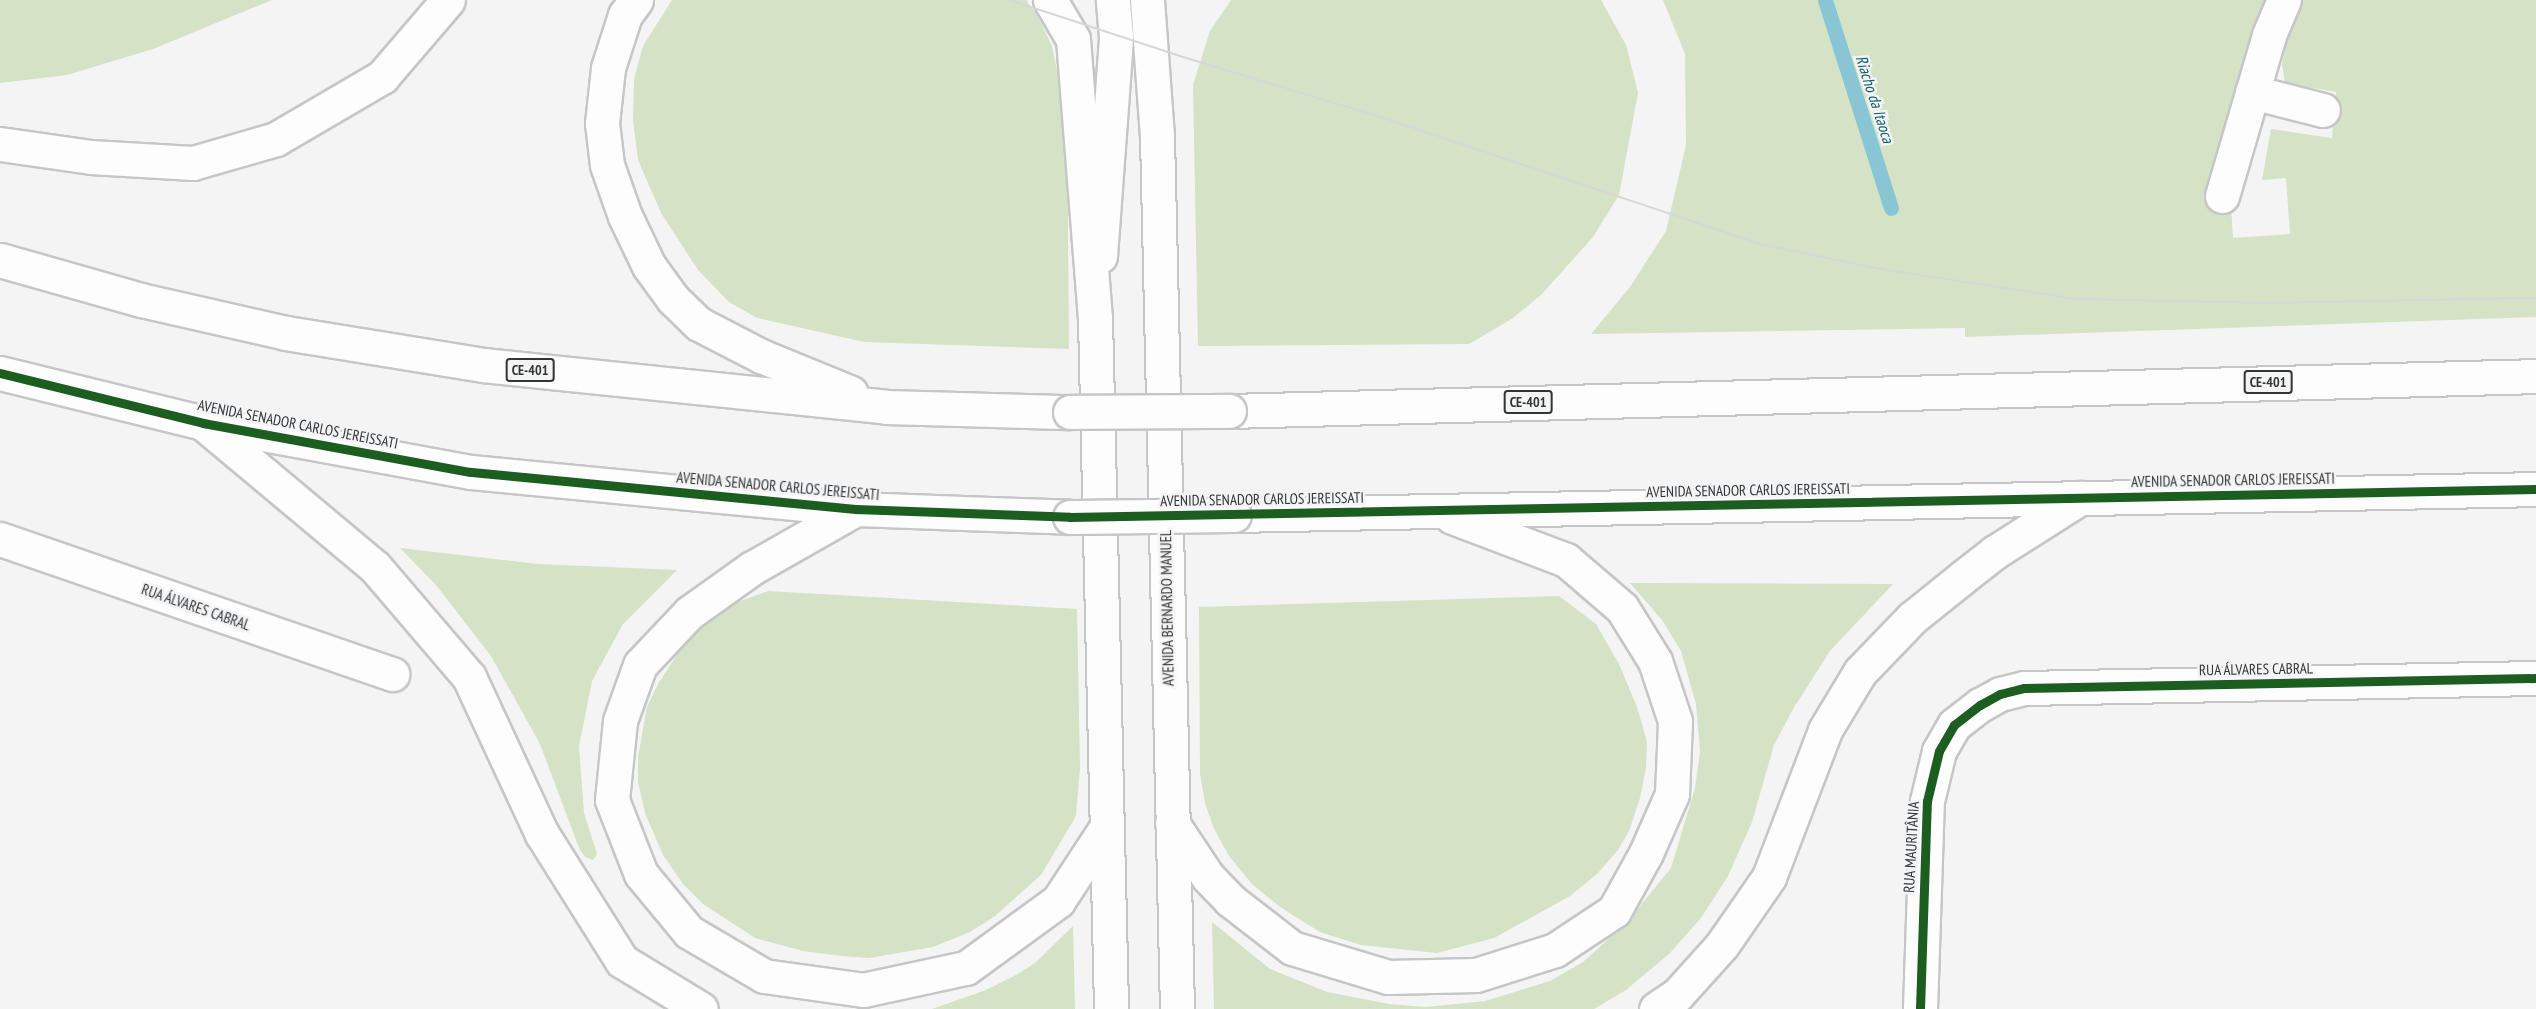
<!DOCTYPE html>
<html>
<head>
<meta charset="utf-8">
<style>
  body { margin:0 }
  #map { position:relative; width:2536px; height:1009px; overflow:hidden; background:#f4f4f5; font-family:"PT Sans Narrow",sans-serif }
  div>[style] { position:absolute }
  .green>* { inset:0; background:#d4e2c5 }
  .stream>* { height:15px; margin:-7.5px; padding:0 7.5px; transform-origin:7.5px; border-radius:7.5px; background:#88c6d5 }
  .roads { filter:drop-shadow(2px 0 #c6c6c7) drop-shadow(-2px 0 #c6c6c7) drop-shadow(0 2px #c6c6c7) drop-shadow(0 -2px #c6c6c7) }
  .minor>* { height:33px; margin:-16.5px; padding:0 16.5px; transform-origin:16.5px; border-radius:16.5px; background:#fdfdfe }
  .major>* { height:33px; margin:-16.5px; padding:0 16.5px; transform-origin:16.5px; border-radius:16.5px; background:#fdfdfe }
  .tram>* { height:1.5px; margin:-0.75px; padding:0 0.75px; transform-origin:0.75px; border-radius:0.75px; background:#d6d7d7 }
  .bridges { filter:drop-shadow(2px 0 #c6c6c7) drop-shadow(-2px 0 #c6c6c7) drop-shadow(0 2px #c6c6c7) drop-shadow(0 -2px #c6c6c7) }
  .major-bridge>* { height:33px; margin:-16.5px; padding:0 16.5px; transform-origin:16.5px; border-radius:16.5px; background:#fdfdfe }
  .cycleway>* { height:9px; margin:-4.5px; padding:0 4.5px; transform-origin:4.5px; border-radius:4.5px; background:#1b5e20 }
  span { translate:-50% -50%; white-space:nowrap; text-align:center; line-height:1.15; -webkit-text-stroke:5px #f3f4f6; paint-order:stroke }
  .shield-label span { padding:2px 4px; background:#f3f4f6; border:2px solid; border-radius:4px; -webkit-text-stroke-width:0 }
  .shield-label { font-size:14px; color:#333434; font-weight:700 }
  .street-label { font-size:15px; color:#333434 }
  .water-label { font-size:16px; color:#155e6d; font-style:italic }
</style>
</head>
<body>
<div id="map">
  <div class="green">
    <div style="clip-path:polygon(0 0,272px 0,153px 49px,67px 75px,0 83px)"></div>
    <div style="clip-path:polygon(672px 0,1026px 0,1038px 17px,1052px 46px,1067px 118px,1069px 349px,864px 342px,757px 318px,729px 302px,698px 270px,661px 213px,638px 160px,633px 120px,634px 79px,643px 46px)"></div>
    <div style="clip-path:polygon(1231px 0,1601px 0,1626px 45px,1638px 93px,1619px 195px,1593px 237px,1542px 294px,1513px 318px,1469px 344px,1198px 346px,1193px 85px,1210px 31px)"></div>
    <div style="clip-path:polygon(1663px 0,2276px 0,2231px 204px,2233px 238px,2290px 234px,2286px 178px,2262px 180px,2271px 129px,2332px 138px,2336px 92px,2285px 83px,2282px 65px,2290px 21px,2300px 0,2536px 0,2536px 317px,1965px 337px,1965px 328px,1591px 334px,1630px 287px,1666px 231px,1686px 145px,1685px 54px)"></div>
    <div style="clip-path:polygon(400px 548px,538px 564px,677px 570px,623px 624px,592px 681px,579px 746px,584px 813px,597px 854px,593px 860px,585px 857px,579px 848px,540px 744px,491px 656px,436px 585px)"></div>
    <div style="clip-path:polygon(1630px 583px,1893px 584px,1830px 651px,1793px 709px,1774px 745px,1752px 822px,1728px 876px,1701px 918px,1669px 954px,1626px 990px,1594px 1009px,1214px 1009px,1212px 922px,1270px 969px,1327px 992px,1389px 1004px,1426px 1007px,1485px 1001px,1550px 981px,1583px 962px,1626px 923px,1671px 868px,1695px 788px,1700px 752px,1696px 704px,1681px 651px,1662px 620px)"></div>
    <div style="clip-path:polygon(768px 591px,1077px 609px,1080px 768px,1076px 816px,1041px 875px,995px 916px,970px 932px,933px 947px,869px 958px,842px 956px,803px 951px,755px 938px,703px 904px,683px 884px,663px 855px,645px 813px,638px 782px,638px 757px,647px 707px,658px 684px,686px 641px,732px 604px)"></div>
    <div style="clip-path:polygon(1559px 596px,1596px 624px,1619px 664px,1637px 707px,1647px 742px,1646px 768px,1640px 798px,1629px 831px,1618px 850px,1597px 874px,1570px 896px,1494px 938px,1437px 953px,1361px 945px,1320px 932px,1280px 907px,1252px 884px,1229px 856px,1214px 829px,1205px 803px,1200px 774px,1199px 607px)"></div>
    <div style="clip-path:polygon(1073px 926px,1075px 1009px,932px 1009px,986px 990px,1016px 975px,1035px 963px)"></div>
  </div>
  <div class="stream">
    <div style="left:1825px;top:0;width:218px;rotate:72.4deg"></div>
  </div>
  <div class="roads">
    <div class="minor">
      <div style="left:2252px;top:92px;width:73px;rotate:14.2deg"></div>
      <div style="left:2222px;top:196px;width:168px;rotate:-73.7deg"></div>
      <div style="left:2269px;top:35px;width:38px;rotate:-67deg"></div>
      <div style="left:1100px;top:256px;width:220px;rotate:-85.8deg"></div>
      <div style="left:1116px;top:37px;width:37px;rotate:-95deg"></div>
      <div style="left:0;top:539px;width:415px;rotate:19deg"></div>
      <div style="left:1920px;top:1009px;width:208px;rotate:-88.1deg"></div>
      <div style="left:1927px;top:801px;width:51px;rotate:-76.5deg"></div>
      <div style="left:1939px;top:751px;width:30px;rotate:-60deg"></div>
      <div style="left:1954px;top:725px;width:33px;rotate:-38deg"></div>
      <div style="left:1980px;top:705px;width:23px;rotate:-29deg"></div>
      <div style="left:2000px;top:694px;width:25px;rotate:-14deg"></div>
      <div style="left:2024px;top:688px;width:512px;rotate:-1.12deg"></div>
    </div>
    <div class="major">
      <div style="left:636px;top:0;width:19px;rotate:126deg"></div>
      <div style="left:625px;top:15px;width:56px;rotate:107.8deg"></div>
      <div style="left:608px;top:68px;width:55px;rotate:96.2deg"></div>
      <div style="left:602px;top:123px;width:42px;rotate:83.2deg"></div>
      <div style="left:607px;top:165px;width:54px;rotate:70.6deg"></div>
      <div style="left:625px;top:216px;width:55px;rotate:64.4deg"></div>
      <div style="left:649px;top:266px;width:41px;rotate:54deg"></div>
      <div style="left:673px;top:299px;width:36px;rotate:44deg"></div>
      <div style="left:699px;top:324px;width:70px;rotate:27.3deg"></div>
      <div style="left:761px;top:356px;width:97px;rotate:22.3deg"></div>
      <div style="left:1050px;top:0;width:45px;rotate:59.5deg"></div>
      <div style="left:1073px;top:39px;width:280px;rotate:85.5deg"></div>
      <div style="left:1095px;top:318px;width:691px;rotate:88.67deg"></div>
      <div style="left:1147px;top:0;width:136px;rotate:85.8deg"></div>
      <div style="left:1157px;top:136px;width:873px;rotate:88.69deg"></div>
      <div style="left:0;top:144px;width:92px;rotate:8.1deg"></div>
      <div style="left:91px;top:157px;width:102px;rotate:3.4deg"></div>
      <div style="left:193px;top:163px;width:86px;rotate:-16.1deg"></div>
      <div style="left:276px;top:139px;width:123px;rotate:-30.3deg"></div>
      <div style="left:382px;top:77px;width:101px;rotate:-49.4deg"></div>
      <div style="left:0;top:260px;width:147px;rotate:15.8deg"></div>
      <div style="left:141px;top:300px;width:149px;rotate:12.8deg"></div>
      <div style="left:286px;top:333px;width:200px;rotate:9.2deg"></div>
      <div style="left:483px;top:365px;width:405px;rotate:5.9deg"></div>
      <div style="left:886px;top:407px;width:184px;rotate:1.6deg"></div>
      <div style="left:0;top:373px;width:209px;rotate:13.8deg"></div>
      <div style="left:203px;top:423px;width:272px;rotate:10.4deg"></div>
      <div style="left:471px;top:472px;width:387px;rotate:5.5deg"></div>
      <div style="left:856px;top:509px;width:214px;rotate:2.1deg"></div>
      <div style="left:1229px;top:411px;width:1307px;rotate:-1.53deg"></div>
      <div style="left:204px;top:424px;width:223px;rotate:39.9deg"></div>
      <div style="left:375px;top:567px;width:145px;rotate:49.5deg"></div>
      <div style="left:469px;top:677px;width:173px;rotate:65.1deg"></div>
      <div style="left:542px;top:834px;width:150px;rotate:57.8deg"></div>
      <div style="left:622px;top:961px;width:92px;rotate:31.3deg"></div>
      <div style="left:856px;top:509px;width:120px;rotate:150.4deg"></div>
      <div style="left:752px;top:568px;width:77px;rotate:144.5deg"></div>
      <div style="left:689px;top:613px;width:71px;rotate:133.3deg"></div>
      <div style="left:640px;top:665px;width:59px;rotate:109.7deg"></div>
      <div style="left:620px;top:721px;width:79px;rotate:95.8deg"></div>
      <div style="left:612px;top:800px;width:79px;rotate:68.6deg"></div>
      <div style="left:641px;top:874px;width:75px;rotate:50.4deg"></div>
      <div style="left:689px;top:932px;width:87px;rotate:30.4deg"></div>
      <div style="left:764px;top:976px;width:100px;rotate:8deg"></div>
      <div style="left:863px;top:990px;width:105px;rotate:-12.1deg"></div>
      <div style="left:966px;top:968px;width:114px;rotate:-36.1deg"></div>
      <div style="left:1058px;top:901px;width:87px;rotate:-56.7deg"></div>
      <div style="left:1234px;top:515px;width:1302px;rotate:-1.14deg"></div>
      <div style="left:1172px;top:823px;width:65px;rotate:56.3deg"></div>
      <div style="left:1208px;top:877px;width:32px;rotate:46deg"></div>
      <div style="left:1230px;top:900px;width:78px;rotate:37.7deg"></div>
      <div style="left:1292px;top:948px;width:100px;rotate:16.8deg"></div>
      <div style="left:1388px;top:977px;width:88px;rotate:-1.3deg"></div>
      <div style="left:1476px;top:975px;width:83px;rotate:-17.6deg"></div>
      <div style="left:1555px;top:950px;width:71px;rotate:-33.5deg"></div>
      <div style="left:1614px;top:911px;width:66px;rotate:-61.1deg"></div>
      <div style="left:1646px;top:853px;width:64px;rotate:-66.2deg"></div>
      <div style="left:1672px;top:794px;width:73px;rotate:-87.6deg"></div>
      <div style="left:1675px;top:721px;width:63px;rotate:-108.4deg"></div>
      <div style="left:1655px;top:661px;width:62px;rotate:-121.9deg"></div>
      <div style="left:1622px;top:608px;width:74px;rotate:-139.4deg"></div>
      <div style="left:1566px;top:560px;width:122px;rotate:-159.3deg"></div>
      <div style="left:1656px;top:1009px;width:25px;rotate:-34deg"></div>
      <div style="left:1677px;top:995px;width:67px;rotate:-48deg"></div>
      <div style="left:1722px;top:945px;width:83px;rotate:-55.3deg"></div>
      <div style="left:1769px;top:877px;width:157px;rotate:-69.1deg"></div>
      <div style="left:1825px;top:730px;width:68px;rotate:-58.9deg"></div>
      <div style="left:1860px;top:672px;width:75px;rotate:-46.1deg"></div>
      <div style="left:1912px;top:618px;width:65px;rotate:-38.8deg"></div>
      <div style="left:1963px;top:577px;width:41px;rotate:-38deg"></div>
      <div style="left:1995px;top:552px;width:101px;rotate:-32.4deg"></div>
    </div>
  </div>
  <div class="tram">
    <div style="left:1010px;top:0;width:179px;rotate:18.2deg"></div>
    <div style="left:1180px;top:56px;width:210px;rotate:16.9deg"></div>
    <div style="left:1381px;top:117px;width:401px;rotate:18.5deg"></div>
    <div style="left:1761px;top:244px;width:123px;rotate:11.8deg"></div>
    <div style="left:1881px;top:269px;width:199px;rotate:8.7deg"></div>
    <div style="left:2078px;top:299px;width:191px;rotate:1.2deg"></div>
    <div style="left:2269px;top:303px;width:267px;rotate:-1.1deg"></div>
  </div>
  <div class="bridges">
    <div class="major-bridge">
      <div style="left:1070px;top:412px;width:159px;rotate:-0.4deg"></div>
      <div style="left:1070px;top:517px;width:164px;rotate:-0.7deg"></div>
    </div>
  </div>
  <div class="cycleway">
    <div style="left:0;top:373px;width:209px;rotate:13.8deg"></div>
    <div style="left:203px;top:423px;width:272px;rotate:10.4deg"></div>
    <div style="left:471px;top:472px;width:387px;rotate:5.5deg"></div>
    <div style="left:856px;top:509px;width:214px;rotate:2.1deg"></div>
    <div style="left:1070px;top:517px;width:1466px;rotate:-1.09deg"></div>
    <div style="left:1920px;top:1009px;width:208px;rotate:-88.1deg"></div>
    <div style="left:1927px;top:801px;width:51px;rotate:-76.5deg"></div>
    <div style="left:1939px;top:751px;width:30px;rotate:-60deg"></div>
    <div style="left:1954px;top:725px;width:33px;rotate:-38deg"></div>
    <div style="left:1980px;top:705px;width:23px;rotate:-29deg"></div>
    <div style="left:2000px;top:694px;width:25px;rotate:-14deg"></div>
    <div style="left:2024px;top:688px;width:512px;rotate:-1.12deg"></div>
  </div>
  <div class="shield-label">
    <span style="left:530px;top:370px">CE-401</span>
    <span style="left:2268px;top:382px">CE-401</span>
    <span style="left:1528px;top:402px">CE-401</span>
  </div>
  <div class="street-label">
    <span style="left:298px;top:424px;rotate:11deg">AVENIDA SENADOR CARLOS JEREISSATI</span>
    <span style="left:2233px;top:480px;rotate:-1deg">AVENIDA SENADOR CARLOS JEREISSATI</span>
    <span style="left:778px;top:486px;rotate:5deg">AVENIDA SENADOR CARLOS JEREISSATI</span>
    <span style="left:1748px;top:490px;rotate:-1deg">AVENIDA SENADOR CARLOS JEREISSATI</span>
    <span style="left:1262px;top:499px;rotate:-1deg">AVENIDA SENADOR CARLOS JEREISSATI</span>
    <span style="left:196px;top:607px;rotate:19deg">RUA ÁLVARES CABRAL</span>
    <span style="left:1167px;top:608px;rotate:-91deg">AVENIDA BERNARDO MANUEL</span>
    <span style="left:2256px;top:669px;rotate:-1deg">RUA ÁLVARES CABRAL</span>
    <span style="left:1911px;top:847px;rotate:-87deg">RUA MAURITÂNIA</span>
  </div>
  <div class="water-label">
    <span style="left:1875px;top:99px;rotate:72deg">Riacho da Itaoca</span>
  </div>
</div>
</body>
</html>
